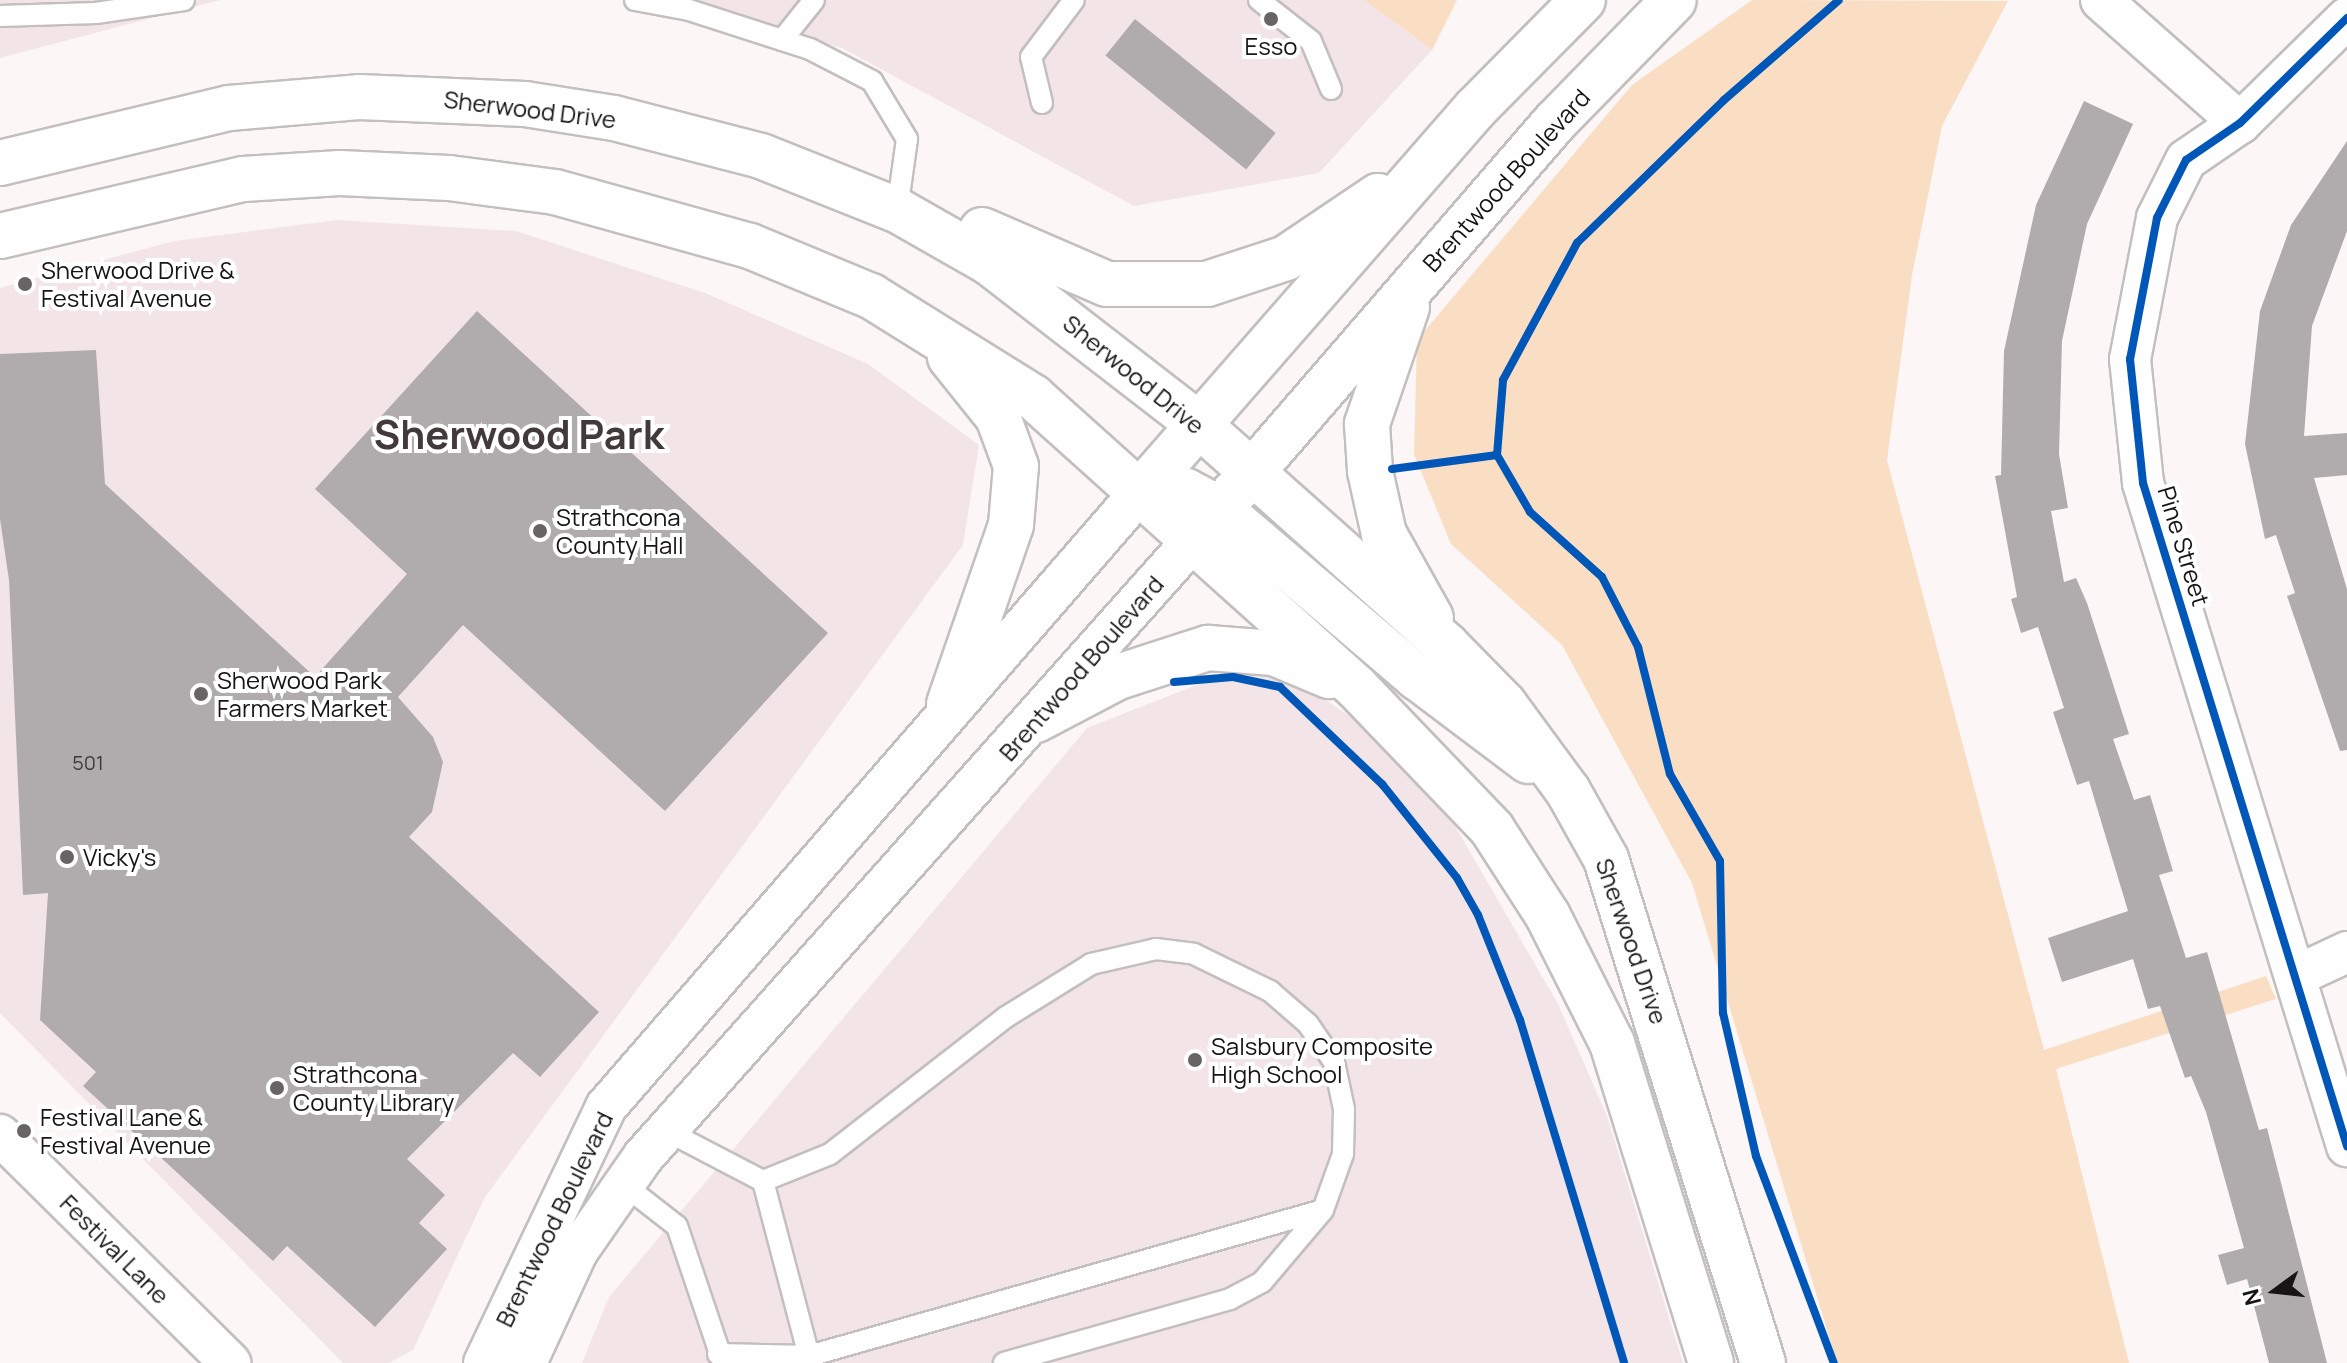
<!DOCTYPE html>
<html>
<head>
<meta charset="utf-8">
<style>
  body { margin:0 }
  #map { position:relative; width:2347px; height:1363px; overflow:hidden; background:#fcf6f7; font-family:Manrope,sans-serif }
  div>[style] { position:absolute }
  .built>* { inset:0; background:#f3e5e7 }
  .green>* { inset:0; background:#f9dec4 }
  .building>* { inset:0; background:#b0acae; transform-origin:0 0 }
  .roads { filter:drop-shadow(2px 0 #c3bfbf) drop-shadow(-2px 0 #c3bfbf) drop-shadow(0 2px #c3bfbf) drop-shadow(0 -2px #c3bfbf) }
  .service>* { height:20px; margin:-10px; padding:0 10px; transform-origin:10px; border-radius:10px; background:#fffefe }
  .minor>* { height:40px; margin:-20px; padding:0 20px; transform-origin:20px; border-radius:20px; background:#fffefe }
  .secondary>* { height:44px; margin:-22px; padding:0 22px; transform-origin:22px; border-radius:22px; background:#fffefe }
  .cycleway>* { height:8px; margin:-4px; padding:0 4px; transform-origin:4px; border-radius:4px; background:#0057b8 }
  .dots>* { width:22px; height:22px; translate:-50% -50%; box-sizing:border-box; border:4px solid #fff; border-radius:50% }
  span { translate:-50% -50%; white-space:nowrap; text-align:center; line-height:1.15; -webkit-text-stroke:8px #fff; paint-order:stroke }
  .number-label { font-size:20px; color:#3e3a3b }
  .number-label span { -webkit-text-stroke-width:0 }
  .poi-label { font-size:24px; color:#181415 }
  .left { translate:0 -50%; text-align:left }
  .street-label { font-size:24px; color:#181415 }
  .town-label { font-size:40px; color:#42393b; font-weight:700 }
  .north { position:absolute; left:2235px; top:1251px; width:80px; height:80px; -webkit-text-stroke:6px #fff; paint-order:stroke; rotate:255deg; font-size:22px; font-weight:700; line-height:32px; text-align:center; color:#181415 }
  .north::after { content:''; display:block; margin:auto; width:28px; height:36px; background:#181415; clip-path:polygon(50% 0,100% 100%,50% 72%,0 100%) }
</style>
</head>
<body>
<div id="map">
  <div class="built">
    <div style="clip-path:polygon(0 0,220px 0,0 58px)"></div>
    <div style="clip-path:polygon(670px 0,1364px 0,1432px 50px,1319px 173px,1134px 206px,842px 48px)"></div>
    <div style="clip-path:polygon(337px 220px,516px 231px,705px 293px,868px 364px,979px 445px,963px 545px,485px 1197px,413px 1350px,389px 1363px,343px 1363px,0 1013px,0 288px,174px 241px)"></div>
    <div style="clip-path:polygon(1232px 671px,1298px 682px,1365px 726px,1455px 826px,1558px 1004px,1607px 1116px,1683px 1363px,582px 1363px,609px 1297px,1087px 728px)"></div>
  </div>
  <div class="green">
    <div style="clip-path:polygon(1364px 0,1457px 0,1432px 50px)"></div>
    <div style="clip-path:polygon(1752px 0,2008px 1px,1942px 126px,1912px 275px,1887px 460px,2044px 1050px,2266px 976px,2276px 999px,2056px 1069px,2129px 1363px,1837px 1363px,1692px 883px,1562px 645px,1451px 544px,1414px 454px,1417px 340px,1632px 85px)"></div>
  </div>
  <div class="building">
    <div style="left:1135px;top:19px;width:181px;height:47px;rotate:39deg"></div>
    <div style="clip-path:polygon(2084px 101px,2133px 124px,2087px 224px,2062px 341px,2059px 454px,2068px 508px,2051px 511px,2064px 582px,2076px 578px,2087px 603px,2129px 734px,2113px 739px,2134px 800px,2150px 795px,2173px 871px,2159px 875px,2186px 958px,2207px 952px,2259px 1130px,2267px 1128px,2327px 1363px,2269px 1363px,2247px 1279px,2227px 1285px,2218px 1255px,2244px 1248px,2206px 1112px,2191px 1076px,2185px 1078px,2160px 1006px,2148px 1009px,2133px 959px,2062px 982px,2048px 938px,2128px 911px,2089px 781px,2077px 785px,2053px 712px,2064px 708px,2038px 627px,2021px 633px,2011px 599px,2017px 597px,1995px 476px,2001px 475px,2004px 351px,2036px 205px)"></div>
    <div style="clip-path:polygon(2347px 141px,2347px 231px,2312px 326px,2304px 436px,2347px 433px,2347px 475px,2314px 478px,2347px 589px,2347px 750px,2340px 751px,2287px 596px,2295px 593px,2276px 535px,2265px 539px,2245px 444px,2260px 311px,2291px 225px)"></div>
    <div style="clip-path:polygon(477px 311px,828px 633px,665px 811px,463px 625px,398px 697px,433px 737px,443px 762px,432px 812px,409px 837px,599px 1012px,540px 1077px,513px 1053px,407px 1159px,445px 1195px,419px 1223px,447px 1249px,375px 1327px,287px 1246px,273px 1261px,83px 1086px,96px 1072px,40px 1020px,48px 893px,23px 895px,9px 580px,0 519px,0 354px,96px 350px,105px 484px,315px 677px,407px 574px,315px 489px)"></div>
  </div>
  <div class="roads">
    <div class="service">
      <div style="left:635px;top:0;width:55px;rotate:10.5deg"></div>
      <div style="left:689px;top:10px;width:127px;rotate:17.9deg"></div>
      <div style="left:810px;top:49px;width:70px;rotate:27.3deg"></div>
      <div style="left:872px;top:81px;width:68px;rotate:58.9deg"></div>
      <div style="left:907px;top:139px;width:72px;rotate:98deg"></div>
      <div style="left:1259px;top:0;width:66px;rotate:38.3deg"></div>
      <div style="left:1311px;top:41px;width:52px;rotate:67.4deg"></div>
      <div style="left:0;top:16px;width:96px;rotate:-1.8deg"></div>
      <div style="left:96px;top:13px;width:89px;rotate:-8.4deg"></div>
      <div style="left:782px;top:40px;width:51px;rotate:-51.3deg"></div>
      <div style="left:1042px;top:103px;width:47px;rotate:-103.4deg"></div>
      <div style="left:1031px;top:57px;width:71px;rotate:-53deg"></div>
      <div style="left:665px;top:1130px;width:110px;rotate:27.5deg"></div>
      <div style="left:763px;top:1181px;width:72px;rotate:-21.9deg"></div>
      <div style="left:830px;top:1154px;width:223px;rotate:-37.9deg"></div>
      <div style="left:1006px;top:1017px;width:100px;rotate:-31.9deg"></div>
      <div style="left:1091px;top:964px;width:67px;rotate:-13deg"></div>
      <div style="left:1156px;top:949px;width:38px;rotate:7deg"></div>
      <div style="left:1194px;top:954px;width:85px;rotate:26deg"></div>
      <div style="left:1270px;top:991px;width:50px;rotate:41deg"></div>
      <div style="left:1308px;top:1024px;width:46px;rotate:55.6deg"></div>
      <div style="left:1334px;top:1062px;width:48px;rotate:78deg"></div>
      <div style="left:1344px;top:1109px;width:45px;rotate:91.3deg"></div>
      <div style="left:1343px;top:1154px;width:59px;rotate:109.7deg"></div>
      <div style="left:1323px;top:1210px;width:94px;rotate:130.3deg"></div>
      <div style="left:1262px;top:1282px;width:36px;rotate:152deg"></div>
      <div style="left:1230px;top:1299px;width:235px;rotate:164.2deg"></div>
      <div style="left:763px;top:1181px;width:181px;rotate:75.3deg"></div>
      <div style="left:623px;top:1184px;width:68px;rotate:37.9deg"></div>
      <div style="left:677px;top:1226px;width:145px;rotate:71.4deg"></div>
      <div style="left:718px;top:1354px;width:91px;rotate:1.3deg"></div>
      <div style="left:809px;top:1356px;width:534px;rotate:-15.86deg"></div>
    </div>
    <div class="minor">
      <div style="left:2101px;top:0;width:186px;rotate:41.5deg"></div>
      <div style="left:2347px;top:18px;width:150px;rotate:135.5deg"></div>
      <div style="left:2240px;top:123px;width:65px;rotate:145.6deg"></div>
      <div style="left:2186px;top:160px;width:65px;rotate:116.6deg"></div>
      <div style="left:2157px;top:218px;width:144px;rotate:100.8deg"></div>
      <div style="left:2130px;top:359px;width:125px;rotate:84deg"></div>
      <div style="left:2143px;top:483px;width:694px;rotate:72.9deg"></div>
      <div style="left:2298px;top:975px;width:54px;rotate:-25.1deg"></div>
      <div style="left:0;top:1135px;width:324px;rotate:44.7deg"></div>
      <div style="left:484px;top:1363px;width:284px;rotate:-64.5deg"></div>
      <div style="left:606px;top:1107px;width:817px;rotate:-49.02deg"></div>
      <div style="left:526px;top:1363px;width:122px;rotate:-65.3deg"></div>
      <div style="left:577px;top:1252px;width:116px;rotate:-55.2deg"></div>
      <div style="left:643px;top:1157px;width:829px;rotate:-48.27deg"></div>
    </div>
    <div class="secondary">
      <div style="left:0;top:163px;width:236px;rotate:-13.5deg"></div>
      <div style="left:229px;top:108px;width:130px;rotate:-4.8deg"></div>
      <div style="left:359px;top:97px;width:166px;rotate:2.4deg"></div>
      <div style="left:525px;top:104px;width:90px;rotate:8.9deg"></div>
      <div style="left:614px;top:118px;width:152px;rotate:14.5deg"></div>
      <div style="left:761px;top:156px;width:146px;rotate:21.7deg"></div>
      <div style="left:897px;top:210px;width:107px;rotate:29.7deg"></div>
      <div style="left:990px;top:263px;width:263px;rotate:37.7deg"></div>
      <div style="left:1198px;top:424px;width:332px;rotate:41.7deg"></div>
      <div style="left:1446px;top:645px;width:83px;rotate:45.5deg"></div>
      <div style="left:1504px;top:704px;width:108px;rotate:53.7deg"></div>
      <div style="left:1568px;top:791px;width:78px;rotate:60.8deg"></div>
      <div style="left:1606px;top:859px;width:528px;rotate:72.7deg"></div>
      <div style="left:982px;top:230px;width:136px;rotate:23.4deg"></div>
      <div style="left:1107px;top:284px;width:100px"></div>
      <div style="left:1207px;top:284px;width:83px;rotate:-18.2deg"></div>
      <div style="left:1286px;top:258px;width:111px;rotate:-34deg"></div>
      <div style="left:0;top:236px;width:250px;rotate:-13.2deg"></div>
      <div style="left:243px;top:179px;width:97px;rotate:-3.5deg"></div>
      <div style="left:340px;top:173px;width:109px;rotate:2.6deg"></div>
      <div style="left:449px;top:178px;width:107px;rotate:7.5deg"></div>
      <div style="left:555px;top:192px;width:202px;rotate:15.5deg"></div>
      <div style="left:750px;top:246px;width:131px;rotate:22.5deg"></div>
      <div style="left:871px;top:296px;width:191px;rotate:31.9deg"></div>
      <div style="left:1033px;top:397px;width:435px;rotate:41.9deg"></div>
      <div style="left:1357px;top:688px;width:195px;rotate:46.2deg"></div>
      <div style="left:1492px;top:829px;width:103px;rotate:57.2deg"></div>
      <div style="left:1548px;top:916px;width:142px;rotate:63.3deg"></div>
      <div style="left:1612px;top:1043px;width:335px;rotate:72.8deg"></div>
      <div style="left:1407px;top:307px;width:124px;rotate:108.9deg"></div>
      <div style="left:1367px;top:424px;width:47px;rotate:86.3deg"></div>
      <div style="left:1370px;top:471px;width:65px;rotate:77.5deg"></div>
      <div style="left:1384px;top:534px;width:96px;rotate:60.8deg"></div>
      <div style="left:1142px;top:490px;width:507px;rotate:-48.84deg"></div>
      <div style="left:1476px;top:108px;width:152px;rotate:-45.3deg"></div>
      <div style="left:1142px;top:490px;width:44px;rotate:1.3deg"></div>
      <div style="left:1186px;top:491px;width:40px;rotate:28deg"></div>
      <div style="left:1221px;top:510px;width:259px;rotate:40.5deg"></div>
      <div style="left:1418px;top:678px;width:138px;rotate:37deg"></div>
      <div style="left:1195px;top:538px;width:550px;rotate:-49.13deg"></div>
      <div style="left:1555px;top:122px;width:170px;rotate:-45.7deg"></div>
      <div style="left:949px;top:704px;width:189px;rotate:-70.9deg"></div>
      <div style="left:1011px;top:525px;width:59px;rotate:-85.2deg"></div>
      <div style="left:1016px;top:466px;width:52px;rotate:-110.2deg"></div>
      <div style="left:998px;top:417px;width:77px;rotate:-128.7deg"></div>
      <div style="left:1036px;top:720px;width:93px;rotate:-27.7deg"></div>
      <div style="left:1118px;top:677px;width:95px;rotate:-17.9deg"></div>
      <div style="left:1208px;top:648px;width:66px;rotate:4.3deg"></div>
      <div style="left:1274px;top:653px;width:60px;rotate:22.7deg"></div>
    </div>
  </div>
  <div class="cycleway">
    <div style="left:2347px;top:18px;width:150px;rotate:135.5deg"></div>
    <div style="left:2240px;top:123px;width:65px;rotate:145.6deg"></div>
    <div style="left:2186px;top:160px;width:65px;rotate:116.6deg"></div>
    <div style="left:2157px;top:218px;width:144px;rotate:100.8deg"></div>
    <div style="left:2130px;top:359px;width:125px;rotate:84deg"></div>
    <div style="left:2143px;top:483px;width:694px;rotate:72.9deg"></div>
    <div style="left:1497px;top:455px;width:75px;rotate:-85.4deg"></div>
    <div style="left:1503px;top:380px;width:156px;rotate:-61.6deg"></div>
    <div style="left:1577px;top:243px;width:205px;rotate:-44.2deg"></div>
    <div style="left:1724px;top:100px;width:152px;rotate:-41deg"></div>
    <div style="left:1392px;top:469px;width:106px;rotate:-7.6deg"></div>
    <div style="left:1497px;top:455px;width:66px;rotate:59.9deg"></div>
    <div style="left:1530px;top:512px;width:97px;rotate:42.1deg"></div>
    <div style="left:1602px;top:577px;width:79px;rotate:62.8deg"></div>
    <div style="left:1638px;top:647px;width:131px;rotate:75.9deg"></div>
    <div style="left:1670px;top:774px;width:100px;rotate:60.1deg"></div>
    <div style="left:1720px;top:861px;width:152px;rotate:88.9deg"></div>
    <div style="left:1723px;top:1013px;width:147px;rotate:77deg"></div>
    <div style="left:1756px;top:1156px;width:221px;rotate:69.4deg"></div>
    <div style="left:1174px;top:682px;width:59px;rotate:-4.8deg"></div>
    <div style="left:1233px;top:677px;width:48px;rotate:12deg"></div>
    <div style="left:1280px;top:687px;width:141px;rotate:43.6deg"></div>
    <div style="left:1382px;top:784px;width:120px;rotate:51.4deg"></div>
    <div style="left:1457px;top:878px;width:43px;rotate:60.4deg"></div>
    <div style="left:1478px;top:915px;width:113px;rotate:68.2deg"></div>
    <div style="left:1520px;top:1020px;width:358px;rotate:73.1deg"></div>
  </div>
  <div class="dots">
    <div style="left:1271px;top:19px;background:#686364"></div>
    <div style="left:25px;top:284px;background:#686364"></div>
    <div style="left:540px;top:531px;background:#686364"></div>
    <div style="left:201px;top:694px;background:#686364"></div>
    <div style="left:67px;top:857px;background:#686364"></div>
    <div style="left:1195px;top:1060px;background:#686364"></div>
    <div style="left:277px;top:1088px;background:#686364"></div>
    <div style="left:24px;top:1131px;background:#686364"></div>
  </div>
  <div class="number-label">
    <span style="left:88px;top:762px">501</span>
  </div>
  <div class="poi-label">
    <span style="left:1271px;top:46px">Esso</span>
    <span class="left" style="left:41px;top:284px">Sherwood Drive &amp;<br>Festival Avenue</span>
    <span class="left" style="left:556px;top:531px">Strathcona<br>County Hall</span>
    <span class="left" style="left:217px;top:694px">Sherwood Park<br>Farmers Market</span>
    <span class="left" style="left:83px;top:857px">Vicky's</span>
    <span class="left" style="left:1211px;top:1060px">Salsbury Composite<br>High School</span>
    <span class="left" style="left:293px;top:1088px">Strathcona<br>County Library</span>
    <span class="left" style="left:40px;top:1131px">Festival Lane &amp;<br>Festival Avenue</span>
  </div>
  <div class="street-label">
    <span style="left:530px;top:109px;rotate:7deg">Sherwood Drive</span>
    <span style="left:1506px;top:180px;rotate:-48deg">Brentwood Boulevard</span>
    <span style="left:1134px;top:374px;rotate:39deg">Sherwood Drive</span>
    <span style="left:2184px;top:546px;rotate:73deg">Pine Street</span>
    <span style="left:1081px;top:668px;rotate:-49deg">Brentwood Boulevard</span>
    <span style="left:1632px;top:941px;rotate:71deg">Sherwood Drive</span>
    <span style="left:554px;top:1219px;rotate:-64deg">Brentwood Boulevard</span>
    <span style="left:115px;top:1249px;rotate:45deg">Festival Lane</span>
  </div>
  <div class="town-label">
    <span style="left:519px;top:434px">Sherwood Park</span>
  </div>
  <div class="north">N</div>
</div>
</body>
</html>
